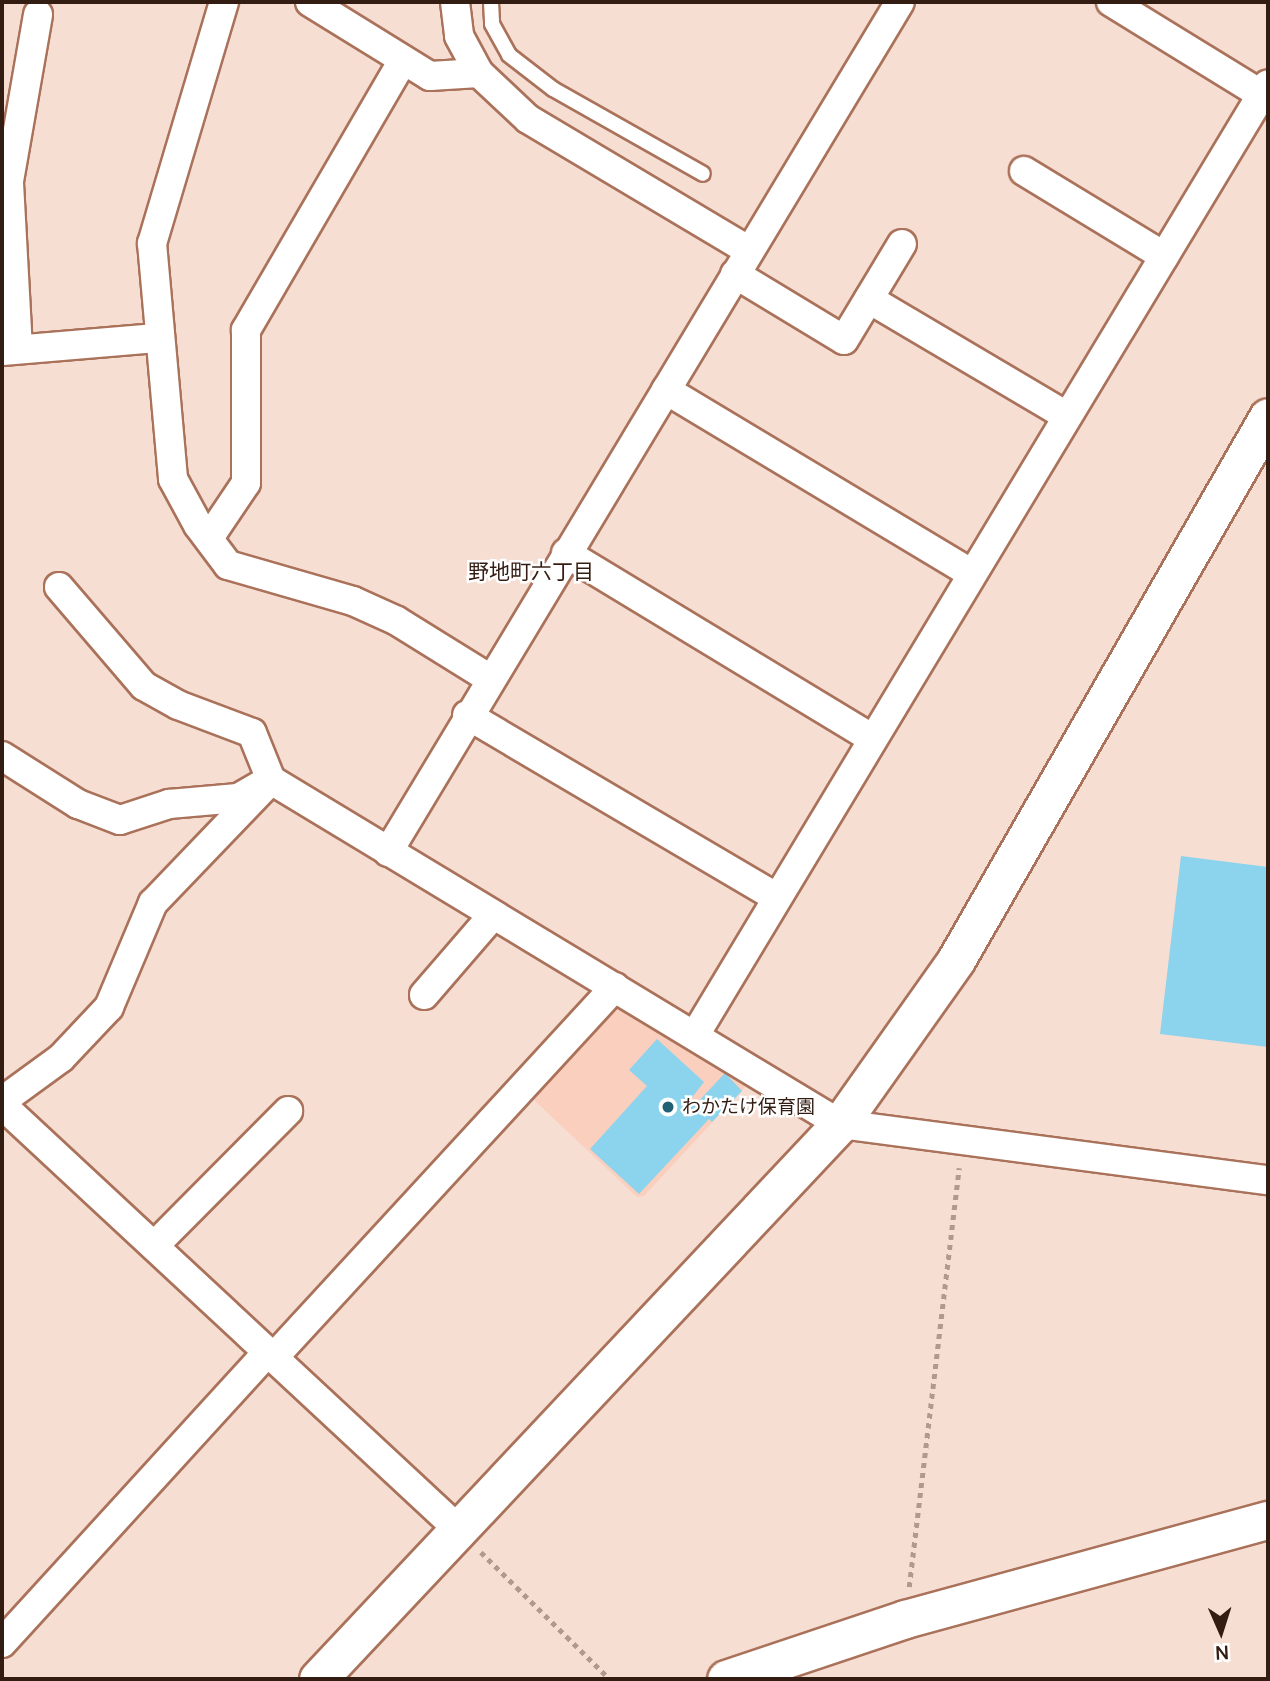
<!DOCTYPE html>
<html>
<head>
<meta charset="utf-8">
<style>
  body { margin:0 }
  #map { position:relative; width:1270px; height:1681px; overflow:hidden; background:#f7ded3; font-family:Manrope,"Noto Sans JP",sans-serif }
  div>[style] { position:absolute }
  .built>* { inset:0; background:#facfbe }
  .building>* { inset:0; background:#8cd3ed }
  .path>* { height:4.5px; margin-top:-2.25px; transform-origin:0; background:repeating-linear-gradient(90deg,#b1998e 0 5px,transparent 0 10px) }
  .roads { filter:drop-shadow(2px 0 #aa725a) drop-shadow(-2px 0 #aa725a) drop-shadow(0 2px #aa725a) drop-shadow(0 -2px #aa725a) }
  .service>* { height:14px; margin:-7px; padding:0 7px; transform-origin:7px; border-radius:7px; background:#fff }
  .minor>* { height:28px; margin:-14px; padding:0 14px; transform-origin:14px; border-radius:14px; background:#fff }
  .tertiary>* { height:37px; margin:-18.5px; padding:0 18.5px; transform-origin:18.5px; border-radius:18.5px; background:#fff }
  .dots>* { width:19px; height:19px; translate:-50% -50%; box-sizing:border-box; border:4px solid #fff; border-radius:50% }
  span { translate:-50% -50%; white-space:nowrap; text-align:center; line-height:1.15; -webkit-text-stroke:5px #fff; paint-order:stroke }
  .poi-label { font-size:19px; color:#331d13 }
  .left { translate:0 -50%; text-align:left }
  .neighbourhood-label { font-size:21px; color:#331d13 }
  .frame { position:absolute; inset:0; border:4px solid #331d13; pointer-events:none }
  .north { position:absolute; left:1186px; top:1597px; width:70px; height:70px; -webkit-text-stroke:5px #fff; paint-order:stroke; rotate:177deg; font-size:19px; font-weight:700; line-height:28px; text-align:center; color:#331d13 }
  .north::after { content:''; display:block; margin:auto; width:24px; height:32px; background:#331d13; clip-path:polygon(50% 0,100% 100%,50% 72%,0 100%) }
</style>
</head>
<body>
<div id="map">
  <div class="built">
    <div style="clip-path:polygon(624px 1005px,747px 1085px,644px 1196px,637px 1197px,535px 1101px,534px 1092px,613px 1006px)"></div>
  </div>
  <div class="building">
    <div style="clip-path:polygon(1181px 856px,1268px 867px,1268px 1047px,1160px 1034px)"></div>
    <div style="clip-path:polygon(657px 1039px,704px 1082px,690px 1100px,695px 1105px,725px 1073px,742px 1091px,712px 1122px,709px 1119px,639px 1194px,590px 1149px,647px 1086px,629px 1070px)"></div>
  </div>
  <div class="path">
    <div style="left:481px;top:1552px;width:181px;rotate:44.6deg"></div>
    <div style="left:909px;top:1587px;width:422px;rotate:-83.2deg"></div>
  </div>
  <div class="roads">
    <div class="service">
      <div style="left:491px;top:2px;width:22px;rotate:87deg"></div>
      <div style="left:492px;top:24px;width:35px;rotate:61deg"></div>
      <div style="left:509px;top:55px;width:56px;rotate:37.7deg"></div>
      <div style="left:553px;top:89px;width:172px;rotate:29.5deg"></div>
    </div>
    <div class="minor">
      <div style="left:224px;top:2px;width:252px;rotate:106.6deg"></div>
      <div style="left:152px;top:243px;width:237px;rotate:84.9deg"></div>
      <div style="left:173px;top:479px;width:52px;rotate:61.5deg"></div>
      <div style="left:198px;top:525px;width:50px;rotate:53.1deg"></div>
      <div style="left:228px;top:565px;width:130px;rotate:16.1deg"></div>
      <div style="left:353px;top:601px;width:48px;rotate:24.4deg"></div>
      <div style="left:397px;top:621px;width:108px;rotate:31.8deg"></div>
      <div style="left:310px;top:2px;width:141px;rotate:31.7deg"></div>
      <div style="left:430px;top:76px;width:49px;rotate:-3.5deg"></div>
      <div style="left:455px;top:2px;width:34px;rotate:83deg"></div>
      <div style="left:459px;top:36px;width:42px;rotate:61.6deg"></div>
      <div style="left:479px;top:73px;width:67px;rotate:43.2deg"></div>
      <div style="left:528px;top:119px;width:257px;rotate:30.8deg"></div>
      <div style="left:1111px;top:2px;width:177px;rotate:31.6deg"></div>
      <div style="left:1024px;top:171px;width:164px;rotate:31.3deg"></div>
      <div style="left:735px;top:274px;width:127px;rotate:31.2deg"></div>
      <div style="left:844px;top:340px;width:112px;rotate:-58.9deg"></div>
      <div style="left:869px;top:299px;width:230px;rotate:30.6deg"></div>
      <div style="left:18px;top:349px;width:168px;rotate:-93.1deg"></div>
      <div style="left:9px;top:181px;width:169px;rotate:-80.1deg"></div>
      <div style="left:2px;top:351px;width:156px;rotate:-4.8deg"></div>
      <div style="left:666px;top:390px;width:356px;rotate:31deg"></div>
      <div style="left:209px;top:538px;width:66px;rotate:-56.1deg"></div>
      <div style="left:246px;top:483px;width:153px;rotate:-90deg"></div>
      <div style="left:246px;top:330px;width:312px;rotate:-59.8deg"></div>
      <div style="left:566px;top:553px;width:357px;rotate:31.2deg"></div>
      <div style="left:59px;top:587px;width:130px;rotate:49.4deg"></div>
      <div style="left:144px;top:686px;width:39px;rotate:29deg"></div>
      <div style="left:178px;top:705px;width:79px;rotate:20.7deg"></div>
      <div style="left:252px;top:733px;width:51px;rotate:68deg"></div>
      <div style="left:271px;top:780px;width:665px;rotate:31.16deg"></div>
      <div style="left:840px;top:1124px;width:432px;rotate:7.5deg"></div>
      <div style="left:467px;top:715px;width:359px;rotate:30.5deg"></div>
      <div style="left:2px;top:756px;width:90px;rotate:32.3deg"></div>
      <div style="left:78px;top:804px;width:45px;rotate:20.9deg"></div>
      <div style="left:120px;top:820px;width:52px;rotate:-18.1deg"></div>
      <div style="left:169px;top:804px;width:69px;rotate:-5deg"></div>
      <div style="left:238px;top:798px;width:24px;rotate:-30deg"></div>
      <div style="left:388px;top:852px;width:992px;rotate:-58.94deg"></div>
      <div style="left:424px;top:995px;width:106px;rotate:-49.2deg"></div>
      <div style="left:695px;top:1035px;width:1110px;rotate:-58.93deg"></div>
      <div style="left:2px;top:1101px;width:73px;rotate:-36.1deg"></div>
      <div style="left:61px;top:1058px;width:70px;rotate:-46.7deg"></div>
      <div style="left:109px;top:1007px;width:113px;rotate:-67.1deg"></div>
      <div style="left:153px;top:903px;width:170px;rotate:-46.2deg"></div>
      <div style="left:2px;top:1105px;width:623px;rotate:42.92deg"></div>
      <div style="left:155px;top:1245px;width:189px;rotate:-45.2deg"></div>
      <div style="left:274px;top:1357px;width:503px;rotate:-47.34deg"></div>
      <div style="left:2px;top:1643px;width:394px;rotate:-47.6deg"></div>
    </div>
    <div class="tertiary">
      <div style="left:318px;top:1679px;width:762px;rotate:-46.76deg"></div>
      <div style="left:840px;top:1124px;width:201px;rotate:-54.7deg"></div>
      <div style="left:956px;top:960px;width:626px;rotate:-60.12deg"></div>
      <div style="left:726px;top:1679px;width:189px;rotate:-18.5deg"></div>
      <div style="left:905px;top:1619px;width:376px;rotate:-15.3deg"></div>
    </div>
  </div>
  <div class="dots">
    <div style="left:668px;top:1107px;background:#216176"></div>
  </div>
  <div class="poi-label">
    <span class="left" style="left:682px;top:1107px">わかたけ保育園</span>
  </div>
  <div class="neighbourhood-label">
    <span style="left:531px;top:571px">野地町六丁目</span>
  </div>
  <div class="frame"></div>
  <div class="north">N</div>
</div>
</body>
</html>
